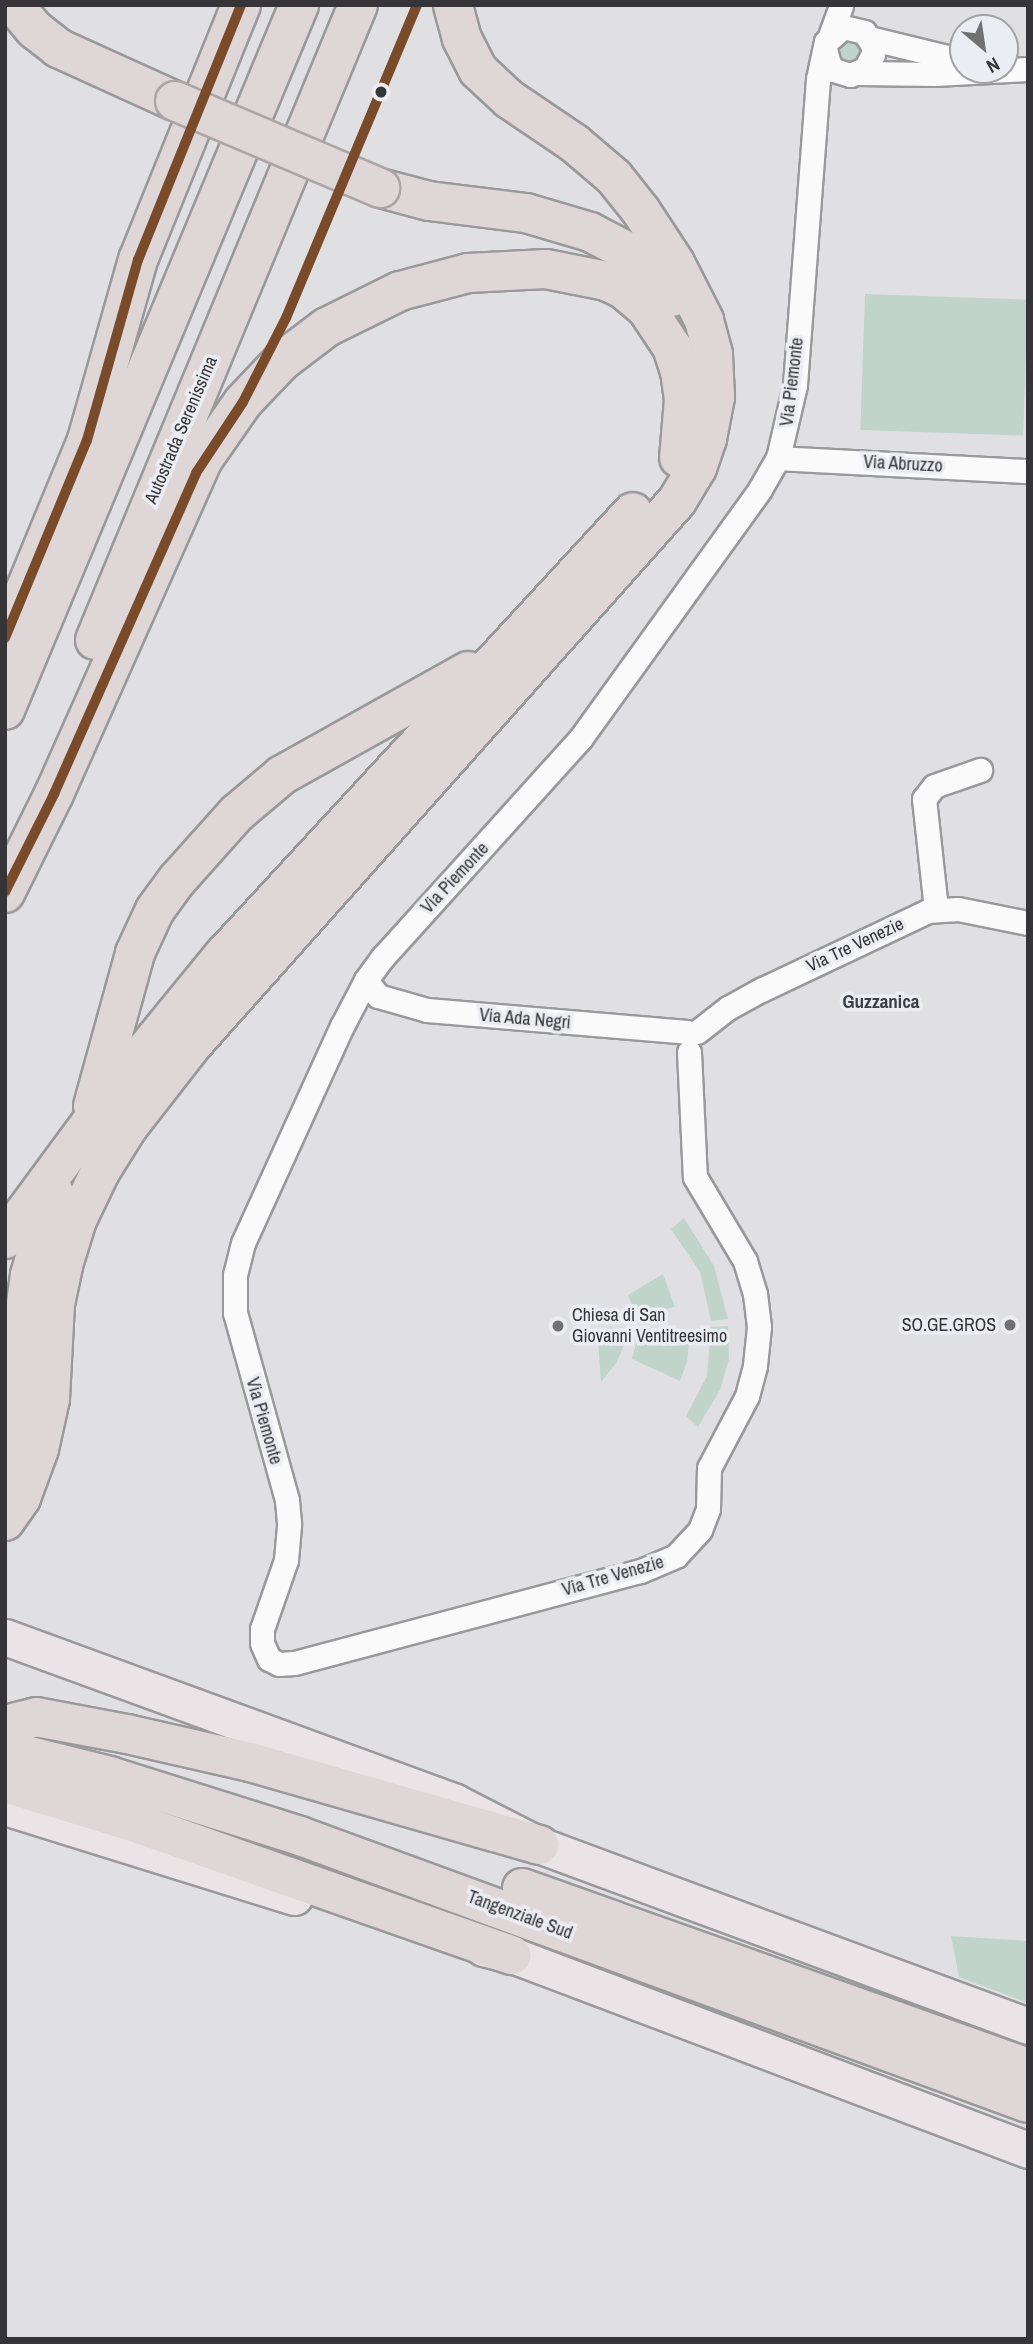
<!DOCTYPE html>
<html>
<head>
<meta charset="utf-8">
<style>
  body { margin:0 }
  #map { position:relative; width:1033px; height:2344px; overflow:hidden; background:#e0e0e3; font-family:"Archivo Narrow",sans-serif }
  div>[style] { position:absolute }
  .green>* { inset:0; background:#c1d4cc; transform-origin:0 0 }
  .roads { filter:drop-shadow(2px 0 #99999b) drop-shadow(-2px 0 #99999b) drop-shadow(0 2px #99999b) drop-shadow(0 -2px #99999b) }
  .street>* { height:23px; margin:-11.5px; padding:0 11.5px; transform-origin:11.5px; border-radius:11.5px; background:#fafafb }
  .primary>* { height:35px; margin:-17.5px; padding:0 17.5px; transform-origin:17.5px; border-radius:17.5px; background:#eae4e6 }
  .highway>* { height:38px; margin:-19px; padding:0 19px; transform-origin:19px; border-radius:19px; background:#dfd6d7 }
  .bridges { filter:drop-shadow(2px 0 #ada4a6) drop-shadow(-2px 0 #ada4a6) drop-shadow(0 2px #ada4a6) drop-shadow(0 -2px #ada4a6) }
  .highway-bridge>* { height:38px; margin:-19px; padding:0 19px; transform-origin:19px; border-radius:19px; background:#dfd6d7 }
  .bus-1>* { height:10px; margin:-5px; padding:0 5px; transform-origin:5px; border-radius:5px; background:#7a4b2a }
  .dots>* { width:19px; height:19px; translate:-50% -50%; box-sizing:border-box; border:4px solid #ecedf2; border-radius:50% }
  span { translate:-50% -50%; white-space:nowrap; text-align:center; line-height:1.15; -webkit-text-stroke:7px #ecedf2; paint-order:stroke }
  .street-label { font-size:18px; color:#353537 }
  .poi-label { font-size:18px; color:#353537 }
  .left { translate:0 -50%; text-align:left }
  .right { translate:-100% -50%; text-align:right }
  .neighbourhood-label { font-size:19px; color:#3e3f43; font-weight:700 }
  .frame { position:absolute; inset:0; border:7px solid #353537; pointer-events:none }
  .north { position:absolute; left:949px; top:14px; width:70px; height:70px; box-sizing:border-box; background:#ecedf2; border:2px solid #a3a3a7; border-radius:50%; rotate:151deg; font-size:19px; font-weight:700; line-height:28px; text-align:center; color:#353537 }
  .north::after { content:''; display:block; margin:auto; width:24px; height:32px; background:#717173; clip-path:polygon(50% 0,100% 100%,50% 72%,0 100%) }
</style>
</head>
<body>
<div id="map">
  <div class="green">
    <div style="clip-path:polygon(844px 38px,853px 38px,862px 47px,862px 56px,852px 64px,840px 61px,836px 48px)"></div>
    <div style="left:865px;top:294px;width:163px;height:136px;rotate:2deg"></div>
    <div style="clip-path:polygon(684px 1218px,714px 1266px,728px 1319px,711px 1321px,700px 1272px,671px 1229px)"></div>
    <div style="clip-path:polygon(663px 1274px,675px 1307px,636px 1315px,628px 1295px)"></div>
    <div style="clip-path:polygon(728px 1326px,729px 1359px,720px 1390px,698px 1427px,686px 1416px,707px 1376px,711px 1327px)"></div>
    <div style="clip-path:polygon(610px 1327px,618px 1329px,625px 1336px,624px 1345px,617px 1362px,601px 1382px,598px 1342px,600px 1332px)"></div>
    <div style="clip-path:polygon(637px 1339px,689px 1344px,687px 1362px,680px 1381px,632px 1359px)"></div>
    <div style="clip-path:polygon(951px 1936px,1028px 1941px,1028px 2003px,959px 1977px)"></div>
  </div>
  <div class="roads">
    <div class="street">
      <div style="left:830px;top:36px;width:33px;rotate:-70deg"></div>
      <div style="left:869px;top:38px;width:97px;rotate:13.7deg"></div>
      <div style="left:858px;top:73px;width:77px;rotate:0.7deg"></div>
      <div style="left:935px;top:74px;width:93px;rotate:-3.1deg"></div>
      <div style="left:778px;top:458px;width:250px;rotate:3deg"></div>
      <div style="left:936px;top:909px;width:111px;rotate:-96.2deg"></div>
      <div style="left:924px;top:799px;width:16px;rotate:-52deg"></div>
      <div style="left:934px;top:786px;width:49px;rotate:-19.2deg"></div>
      <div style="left:366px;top:980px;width:20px;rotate:53deg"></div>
      <div style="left:378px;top:996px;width:51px;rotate:15.9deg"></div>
      <div style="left:427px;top:1010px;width:261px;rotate:4.8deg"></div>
      <div style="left:697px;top:1032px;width:39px;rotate:-38deg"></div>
      <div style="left:728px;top:1008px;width:38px;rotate:-29deg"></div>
      <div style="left:761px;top:990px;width:185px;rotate:-25.3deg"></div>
      <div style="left:928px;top:911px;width:30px;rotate:-4deg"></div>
      <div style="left:958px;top:909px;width:71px;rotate:11.3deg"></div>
      <div style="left:689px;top:1052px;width:125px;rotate:87.3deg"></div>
      <div style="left:695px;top:1177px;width:98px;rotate:59.2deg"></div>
      <div style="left:745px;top:1261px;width:34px;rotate:73deg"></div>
      <div style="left:755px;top:1294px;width:33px;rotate:83deg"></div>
      <div style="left:759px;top:1327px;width:39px;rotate:96deg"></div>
      <div style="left:755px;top:1366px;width:31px;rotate:105deg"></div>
      <div style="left:747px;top:1396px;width:81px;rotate:117.8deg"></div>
      <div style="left:709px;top:1468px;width:41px;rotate:91.4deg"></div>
      <div style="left:708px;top:1509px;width:22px;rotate:111deg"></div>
      <div style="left:700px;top:1530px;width:35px;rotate:133deg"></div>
      <div style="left:676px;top:1556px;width:39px;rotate:157deg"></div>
      <div style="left:640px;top:1571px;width:358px;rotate:165.1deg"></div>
      <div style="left:294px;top:1663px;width:15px;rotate:176deg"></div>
      <div style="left:279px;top:1664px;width:11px;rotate:-153deg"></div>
      <div style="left:269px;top:1659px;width:17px;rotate:-114deg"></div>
      <div style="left:262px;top:1643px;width:14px;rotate:-90deg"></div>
      <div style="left:262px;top:1629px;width:73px;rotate:-70.8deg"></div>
      <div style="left:286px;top:1560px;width:37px;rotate:-85deg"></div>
      <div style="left:289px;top:1523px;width:23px;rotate:-95deg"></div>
      <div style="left:287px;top:1500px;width:194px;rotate:-105.5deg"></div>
      <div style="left:235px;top:1313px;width:38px;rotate:-90deg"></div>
      <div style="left:235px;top:1275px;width:33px;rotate:-76deg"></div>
      <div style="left:243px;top:1243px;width:239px;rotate:-65.5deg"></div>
      <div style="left:342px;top:1026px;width:52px;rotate:-62.4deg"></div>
      <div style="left:366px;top:980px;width:29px;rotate:-54deg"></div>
      <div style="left:383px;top:957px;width:294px;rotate:-47.9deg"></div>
      <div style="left:580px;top:739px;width:308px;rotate:-54.2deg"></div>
      <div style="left:760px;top:489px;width:36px;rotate:-60deg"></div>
      <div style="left:778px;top:458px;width:75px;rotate:-76.9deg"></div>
      <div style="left:795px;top:385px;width:307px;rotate:-85.7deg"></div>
      <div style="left:818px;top:79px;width:38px;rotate:-78deg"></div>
      <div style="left:826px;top:42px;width:23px;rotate:-41deg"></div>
      <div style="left:843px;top:27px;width:22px;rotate:13deg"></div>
      <div style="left:864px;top:32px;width:17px;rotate:57deg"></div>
      <div style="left:873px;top:46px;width:8px;rotate:90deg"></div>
      <div style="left:873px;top:54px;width:17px;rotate:118deg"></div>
      <div style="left:865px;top:69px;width:16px;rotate:158deg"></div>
      <div style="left:850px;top:75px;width:17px;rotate:-163deg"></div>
      <div style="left:834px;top:70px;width:8px;rotate:-130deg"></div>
      <div style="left:829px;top:64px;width:16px;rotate:-105deg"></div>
    </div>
    <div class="primary">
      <div style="left:5px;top:1637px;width:479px;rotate:20.1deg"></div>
      <div style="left:455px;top:1802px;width:94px;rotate:27.1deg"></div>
      <div style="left:539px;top:1845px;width:521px;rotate:20.31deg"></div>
      <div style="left:5px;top:1807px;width:303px;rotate:17.3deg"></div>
      <div style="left:483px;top:1948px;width:30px;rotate:14deg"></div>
      <div style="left:512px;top:1955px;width:552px;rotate:20.7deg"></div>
    </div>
    <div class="highway">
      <div style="left:14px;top:5px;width:31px;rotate:50deg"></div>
      <div style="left:34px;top:29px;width:31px;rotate:38deg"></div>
      <div style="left:58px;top:48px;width:128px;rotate:24.4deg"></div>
      <div style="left:380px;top:188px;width:51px;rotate:14.9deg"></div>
      <div style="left:429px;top:201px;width:98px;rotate:7.1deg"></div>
      <div style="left:526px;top:213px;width:67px;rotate:16.5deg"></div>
      <div style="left:590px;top:232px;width:56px;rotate:27.5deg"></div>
      <div style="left:640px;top:258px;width:26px;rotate:43deg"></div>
      <div style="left:659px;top:276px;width:25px;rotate:56deg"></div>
      <div style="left:5px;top:639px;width:215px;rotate:-67.6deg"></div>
      <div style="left:87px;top:440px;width:187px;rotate:-74.2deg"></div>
      <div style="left:138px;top:260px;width:275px;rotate:-68deg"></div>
      <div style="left:95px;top:640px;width:687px;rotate:-67.5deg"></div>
      <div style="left:5px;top:710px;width:764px;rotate:-67.36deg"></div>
      <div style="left:5px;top:893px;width:110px;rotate:-63.7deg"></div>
      <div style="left:54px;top:794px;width:364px;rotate:-66deg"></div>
      <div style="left:202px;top:461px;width:72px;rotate:-55.2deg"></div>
      <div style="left:243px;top:402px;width:57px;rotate:-46.4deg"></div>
      <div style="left:282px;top:361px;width:56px;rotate:-37.1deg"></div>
      <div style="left:327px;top:327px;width:81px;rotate:-26.3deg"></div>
      <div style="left:400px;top:291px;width:70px;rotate:-14.8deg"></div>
      <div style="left:468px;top:273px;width:78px;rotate:-2.9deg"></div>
      <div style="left:546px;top:269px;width:61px;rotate:11.3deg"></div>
      <div style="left:606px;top:281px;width:19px;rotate:25deg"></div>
      <div style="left:623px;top:289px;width:30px;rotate:40deg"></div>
      <div style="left:646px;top:308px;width:47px;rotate:56.3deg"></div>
      <div style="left:672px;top:347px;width:25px;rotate:72deg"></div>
      <div style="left:680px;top:371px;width:28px;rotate:82deg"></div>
      <div style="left:684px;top:399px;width:59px;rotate:94.8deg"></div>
      <div style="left:93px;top:1106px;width:159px;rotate:-74.6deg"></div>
      <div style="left:135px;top:953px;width:47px;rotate:-65.1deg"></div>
      <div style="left:155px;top:910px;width:37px;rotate:-54deg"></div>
      <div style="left:177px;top:880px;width:90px;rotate:-48.2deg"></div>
      <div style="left:237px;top:813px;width:59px;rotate:-40.2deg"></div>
      <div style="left:282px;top:775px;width:213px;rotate:-29.2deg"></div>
      <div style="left:5px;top:1239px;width:214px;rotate:-53.6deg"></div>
      <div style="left:132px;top:1067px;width:144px;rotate:-50.7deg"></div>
      <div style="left:223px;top:956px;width:604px;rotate:-47.28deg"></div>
      <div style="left:5px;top:1465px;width:41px;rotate:-72.9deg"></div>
      <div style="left:17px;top:1426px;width:95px;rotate:-87deg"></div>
      <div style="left:22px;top:1331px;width:57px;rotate:-81.9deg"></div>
      <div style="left:30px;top:1275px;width:86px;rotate:-73.9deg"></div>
      <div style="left:5px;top:1521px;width:28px;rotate:-55deg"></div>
      <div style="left:21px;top:1498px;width:52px;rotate:-69.8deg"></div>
      <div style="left:39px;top:1449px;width:51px;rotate:-77.6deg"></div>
      <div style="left:50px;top:1399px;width:95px;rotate:-87deg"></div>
      <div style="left:55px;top:1304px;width:40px;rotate:-78deg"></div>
      <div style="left:63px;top:1265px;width:47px;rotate:-72.7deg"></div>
      <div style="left:77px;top:1220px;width:53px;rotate:-64.4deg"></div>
      <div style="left:100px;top:1172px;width:53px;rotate:-58.1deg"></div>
      <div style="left:128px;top:1127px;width:103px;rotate:-52.1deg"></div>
      <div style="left:191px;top:1046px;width:730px;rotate:-48.28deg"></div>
      <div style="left:677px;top:501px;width:39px;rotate:-59deg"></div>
      <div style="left:697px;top:468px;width:31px;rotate:-71deg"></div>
      <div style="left:707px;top:439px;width:43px;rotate:-79.2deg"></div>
      <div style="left:715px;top:397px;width:43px;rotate:-92.7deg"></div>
      <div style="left:713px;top:354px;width:35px;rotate:-105deg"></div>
      <div style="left:704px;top:320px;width:64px;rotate:-117deg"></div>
      <div style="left:675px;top:263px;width:62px;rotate:-123.2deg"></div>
      <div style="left:641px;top:211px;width:43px;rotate:-128.5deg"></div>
      <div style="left:614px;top:177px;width:52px;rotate:-139.6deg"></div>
      <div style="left:574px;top:143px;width:78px;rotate:-145.9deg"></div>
      <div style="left:509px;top:99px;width:42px;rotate:-136.9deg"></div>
      <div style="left:478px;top:70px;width:35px;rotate:-117deg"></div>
      <div style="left:462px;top:39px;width:35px;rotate:-105deg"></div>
      <div style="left:5px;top:1725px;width:32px;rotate:-14deg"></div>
      <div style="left:36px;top:1717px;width:93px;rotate:10.6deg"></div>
      <div style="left:127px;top:1734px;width:126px;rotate:12.8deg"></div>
      <div style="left:250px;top:1762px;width:301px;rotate:16deg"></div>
      <div style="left:5px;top:1750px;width:108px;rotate:13.9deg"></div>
      <div style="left:110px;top:1776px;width:199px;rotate:17.5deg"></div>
      <div style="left:300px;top:1836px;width:775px;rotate:20.14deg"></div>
      <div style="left:5px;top:1783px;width:140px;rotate:17deg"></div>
      <div style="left:139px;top:1824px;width:395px;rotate:19.4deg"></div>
      <div style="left:522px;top:1888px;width:537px;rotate:19.58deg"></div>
    </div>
  </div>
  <div class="bridges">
    <div class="highway-bridge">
      <div style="left:175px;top:101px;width:223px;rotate:23deg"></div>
    </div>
  </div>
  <div class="bus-1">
    <div style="left:5px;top:638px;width:214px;rotate:-67.5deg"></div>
    <div style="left:87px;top:440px;width:187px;rotate:-74.2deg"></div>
    <div style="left:138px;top:260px;width:275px;rotate:-68deg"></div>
    <div style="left:5px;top:892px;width:110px;rotate:-63.4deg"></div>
    <div style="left:54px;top:794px;width:351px;rotate:-66.1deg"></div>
    <div style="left:196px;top:473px;width:85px;rotate:-56.5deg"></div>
    <div style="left:243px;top:402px;width:94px;rotate:-62.9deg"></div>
    <div style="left:286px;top:318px;width:339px;rotate:-67.3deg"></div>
  </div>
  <div class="dots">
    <div style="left:381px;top:92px;background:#353537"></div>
    <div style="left:1010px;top:1325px;background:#717173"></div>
    <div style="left:558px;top:1326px;background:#717173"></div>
  </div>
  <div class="street-label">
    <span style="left:792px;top:382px;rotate:-83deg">Via Piemonte</span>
    <span style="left:181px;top:430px;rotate:-67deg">Autostrada Serenissima</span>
    <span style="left:903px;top:464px;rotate:3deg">Via Abruzzo</span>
    <span style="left:455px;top:878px;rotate:-47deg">Via Piemonte</span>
    <span style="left:855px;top:945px;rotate:-25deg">Via Tre Venezie</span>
    <span style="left:525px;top:1019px;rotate:5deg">Via Ada Negri</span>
    <span style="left:264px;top:1421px;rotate:74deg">Via Piemonte</span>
    <span style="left:613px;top:1576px;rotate:-16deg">Via Tre Venezie</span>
    <span style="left:520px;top:1915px;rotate:20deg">Tangenziale Sud</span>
  </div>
  <div class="poi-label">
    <span class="left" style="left:572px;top:1326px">Chiesa di San<br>Giovanni Ventitreesimo</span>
    <span class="right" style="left:996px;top:1325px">SO.GE.GROS</span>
  </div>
  <div class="neighbourhood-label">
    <span style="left:881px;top:1002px">Guzzanica</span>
  </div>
  <div class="frame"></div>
  <div class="north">N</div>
</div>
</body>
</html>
